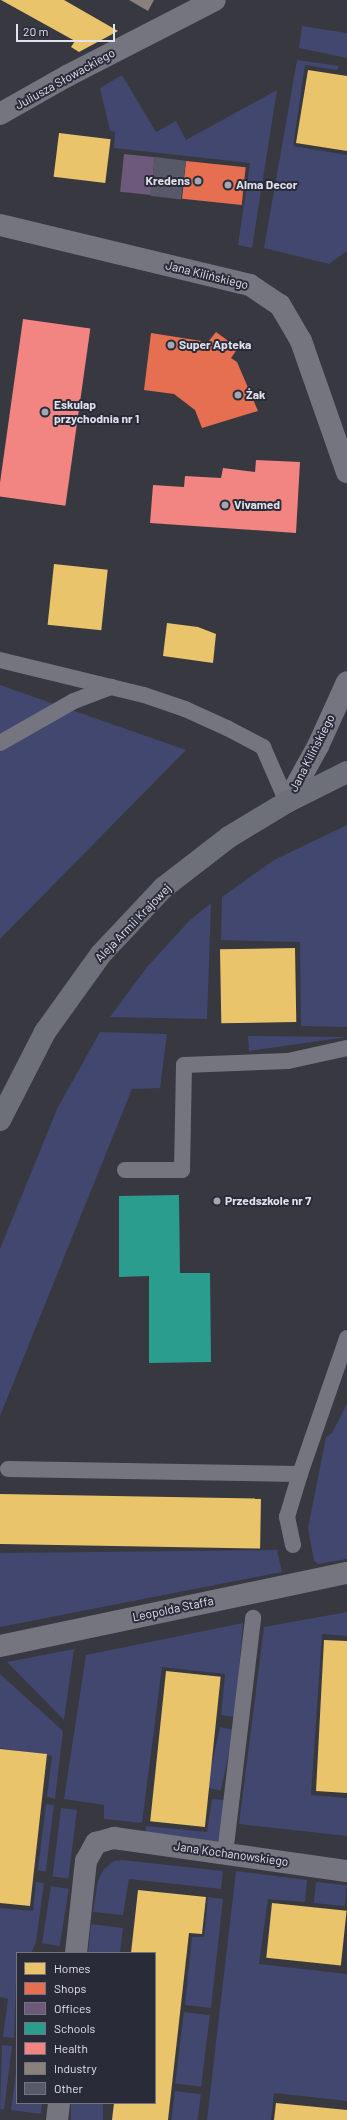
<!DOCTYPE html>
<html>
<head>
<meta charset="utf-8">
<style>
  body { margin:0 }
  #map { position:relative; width:347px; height:2120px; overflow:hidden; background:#373840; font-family:Barlow,sans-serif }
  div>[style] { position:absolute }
  .green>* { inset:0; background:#41476e; transform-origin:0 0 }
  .homes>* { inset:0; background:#e9c46a; transform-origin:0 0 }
  .shops>* { inset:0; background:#e76f51; transform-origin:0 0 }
  .offices>* { inset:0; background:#6d597a; transform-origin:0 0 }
  .schools>* { inset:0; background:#2a9d8f }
  .health>* { inset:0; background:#f28482; transform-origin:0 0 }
  .industry>* { inset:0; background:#8a817c }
  .building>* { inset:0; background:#575968; transform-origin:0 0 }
  .lane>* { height:16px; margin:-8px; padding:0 8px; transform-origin:8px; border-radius:8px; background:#74757f }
  .street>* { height:22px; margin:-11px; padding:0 11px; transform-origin:11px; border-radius:11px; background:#74757f }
  .secondary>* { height:22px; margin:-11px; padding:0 11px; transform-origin:11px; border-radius:11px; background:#6d6f79 }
  .dots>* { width:11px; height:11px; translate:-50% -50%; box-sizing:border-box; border:2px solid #292b39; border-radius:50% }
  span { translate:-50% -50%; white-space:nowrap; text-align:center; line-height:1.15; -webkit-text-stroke:4px #292b39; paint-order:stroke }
  .street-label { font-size:12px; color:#e1e2ec }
  .poi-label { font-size:12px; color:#e1e2ec; font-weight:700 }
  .right { translate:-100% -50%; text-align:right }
  .left { translate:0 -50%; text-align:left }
  .legend { position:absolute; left:16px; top:1952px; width:140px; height:152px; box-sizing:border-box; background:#292b39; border:1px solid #737481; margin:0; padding:5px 7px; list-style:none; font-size:12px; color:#e1e2ec }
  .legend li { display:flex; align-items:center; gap:8px; height:20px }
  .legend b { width:20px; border:1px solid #737481 }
  .scale { position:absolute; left:16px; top:24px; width:99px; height:18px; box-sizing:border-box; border:2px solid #e1e2ec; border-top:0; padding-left:5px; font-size:12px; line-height:14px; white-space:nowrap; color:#e1e2ec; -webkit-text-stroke:3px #292b39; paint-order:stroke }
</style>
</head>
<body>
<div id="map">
  <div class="green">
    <div style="clip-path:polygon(302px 26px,347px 33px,347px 58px,299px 48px)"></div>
    <div style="clip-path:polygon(297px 60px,339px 66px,337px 70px,305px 65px,293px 146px,347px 155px,347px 251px,329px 264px,264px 248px)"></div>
    <div style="clip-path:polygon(122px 75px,156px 132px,176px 121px,186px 140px,277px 90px,252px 248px,238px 245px,250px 163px,114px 148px,115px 132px,110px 131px,100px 88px)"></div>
    <div style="clip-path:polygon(0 685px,186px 750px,0 939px)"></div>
    <div style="clip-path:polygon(347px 825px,347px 1027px,301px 1026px,300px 942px,221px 940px,222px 897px,274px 860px)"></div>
    <div style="clip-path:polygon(211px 903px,207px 1019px,110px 1017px,147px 967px,189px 921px)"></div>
    <div style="clip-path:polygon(100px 1032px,167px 1034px,160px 1088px,132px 1089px,0 1416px,0 1249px,57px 1109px)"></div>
    <div style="clip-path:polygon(248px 1036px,347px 1037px,249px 1051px)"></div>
    <div style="clip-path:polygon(347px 1404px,347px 1559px,318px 1564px,314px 1561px,308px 1528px,326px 1437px,332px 1433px)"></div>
    <div style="clip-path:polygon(277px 1550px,282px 1572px,0 1627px,0 1553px)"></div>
    <div style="clip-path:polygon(347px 1612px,347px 1636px,322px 1634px,311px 1795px,347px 1798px,347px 1836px,239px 1824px,264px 1627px)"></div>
    <div style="clip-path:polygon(243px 1623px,235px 1717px,221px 1715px,225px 1674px,162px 1667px,142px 1823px,104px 1819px,104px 1805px,64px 1799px,86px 1655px)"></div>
    <div style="clip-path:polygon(74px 1649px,64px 1720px,7px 1662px)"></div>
    <div style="clip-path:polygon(0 1674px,63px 1731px,55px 1799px,47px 1797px,52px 1756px,0 1748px)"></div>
    <div style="left:220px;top:1727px;width:14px;height:62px;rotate:12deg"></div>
    <div style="clip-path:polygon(212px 1799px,227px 1800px,222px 1845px,146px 1837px,146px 1826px,207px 1832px)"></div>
    <div style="left:46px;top:1804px;width:8px;height:67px;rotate:7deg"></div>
    <div style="left:61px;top:1808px;width:16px;height:69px;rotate:7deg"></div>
    <div style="clip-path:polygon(122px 1860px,223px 1871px,221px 1889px,129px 1879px,123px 1915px,93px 1912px,98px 1880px,104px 1869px,114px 1861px)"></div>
    <div style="clip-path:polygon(236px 1871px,307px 1880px,305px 1902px,268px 1899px,259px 1964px,347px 1974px,347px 2101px,274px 2093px,271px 2120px,207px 2120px)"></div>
    <div style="clip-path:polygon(36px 1882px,44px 1883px,36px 1942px,31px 1953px,17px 1953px,14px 2038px,3px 2037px,8px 1999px,0 1997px,0 1908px,33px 1911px)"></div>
    <div style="left:316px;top:1882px;width:31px;height:21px;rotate:6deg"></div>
    <div style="left:51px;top:1886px;width:18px;height:58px;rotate:9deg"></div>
    <div style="clip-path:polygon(208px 1897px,223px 1899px,211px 2008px,185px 2005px,192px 1937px,204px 1937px)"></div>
    <div style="clip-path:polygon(91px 1924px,123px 1928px,120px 1953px,88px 1953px)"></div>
    <div style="left:184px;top:2012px;width:26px;height:72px;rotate:7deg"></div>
    <div style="clip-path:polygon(2px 2045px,12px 2046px,4px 2110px,0 2109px)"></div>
    <div style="clip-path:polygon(17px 2065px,17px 2103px,42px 2103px,41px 2114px,11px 2110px)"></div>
    <div style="left:175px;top:2091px;width:26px;height:29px;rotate:7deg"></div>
    <div style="left:71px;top:2103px;width:32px;height:17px"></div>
  </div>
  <div class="homes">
    <div style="clip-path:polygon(1px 0,64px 0,118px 31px,79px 52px,71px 47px,75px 41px)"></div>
    <div style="clip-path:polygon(308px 70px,347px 76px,347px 151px,296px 143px)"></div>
    <div style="left:59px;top:133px;width:52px;height:44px;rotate:7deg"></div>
    <div style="left:54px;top:564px;width:54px;height:61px;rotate:6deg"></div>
    <div style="clip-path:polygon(167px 623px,198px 627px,216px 634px,213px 663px,163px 656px)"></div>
    <div style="left:295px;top:948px;width:74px;height:75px;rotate:89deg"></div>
    <div style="left:0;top:1494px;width:261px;height:50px;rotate:1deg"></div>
    <div style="clip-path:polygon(324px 1640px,347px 1641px,347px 1793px,316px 1791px)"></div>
    <div style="left:166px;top:1671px;width:55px;height:151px;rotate:6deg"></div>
    <div style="clip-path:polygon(0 1749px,47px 1754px,30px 1906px,0 1903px)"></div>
    <div style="clip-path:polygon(138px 1890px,206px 1897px,202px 1934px,189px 1933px,168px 2120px,112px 2120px,114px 2103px,155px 2103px,155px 1953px,131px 1953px)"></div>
    <div style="left:272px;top:1903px;width:75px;height:55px;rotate:6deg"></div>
    <div style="clip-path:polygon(276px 2103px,347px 2110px,347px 2120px,274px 2120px)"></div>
  </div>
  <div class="shops">
    <div style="left:186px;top:161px;width:60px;height:38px;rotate:6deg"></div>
    <div style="clip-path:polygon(216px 332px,238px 348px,231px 358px,237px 362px,258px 411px,202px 428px,195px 410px,174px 394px,144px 390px,151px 333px,208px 342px)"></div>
  </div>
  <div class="offices">
    <div style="left:124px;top:154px;width:31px;height:38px;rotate:6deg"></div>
  </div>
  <div class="schools">
    <div style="clip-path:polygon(179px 1195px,180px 1273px,210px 1273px,211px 1362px,149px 1363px,149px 1276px,119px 1277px,119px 1196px)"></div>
  </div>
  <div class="health">
    <div style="left:23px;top:319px;width:68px;height:179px;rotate:8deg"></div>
    <div style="clip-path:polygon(256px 460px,300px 462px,296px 533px,150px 523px,153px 485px,184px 487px,185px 476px,221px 478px,223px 468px,255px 472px)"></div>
  </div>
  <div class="industry">
    <div style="clip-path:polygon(129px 0,154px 0,148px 11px)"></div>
  </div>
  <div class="building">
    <div style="left:155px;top:157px;width:31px;height:39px;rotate:7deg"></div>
  </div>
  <div class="lane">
    <div style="left:0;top:660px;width:148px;rotate:13.7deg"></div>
    <div style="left:144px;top:695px;width:43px;rotate:18.9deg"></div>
    <div style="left:185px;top:709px;width:46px;rotate:24.3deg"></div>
    <div style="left:227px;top:728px;width:41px;rotate:27.8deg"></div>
    <div style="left:263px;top:747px;width:60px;rotate:66.4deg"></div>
    <div style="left:0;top:743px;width:85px;rotate:-29.6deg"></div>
    <div style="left:74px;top:701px;width:40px;rotate:-21deg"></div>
    <div style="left:125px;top:1170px;width:57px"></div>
    <div style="left:182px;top:1170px;width:105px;rotate:-88.9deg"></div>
    <div style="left:184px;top:1065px;width:104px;rotate:-2.2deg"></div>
    <div style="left:288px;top:1061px;width:60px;rotate:-12.4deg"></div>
    <div style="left:8px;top:1469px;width:292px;rotate:1deg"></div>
    <div style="left:300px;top:1474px;width:144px;rotate:-70.9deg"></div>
    <div style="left:293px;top:1545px;width:29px;rotate:-102deg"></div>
    <div style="left:287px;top:1517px;width:45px;rotate:-73.2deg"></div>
    <div style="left:225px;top:1854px;width:238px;rotate:-83.2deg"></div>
  </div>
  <div class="street">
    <div style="left:0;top:114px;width:77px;rotate:-29.6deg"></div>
    <div style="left:67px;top:76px;width:166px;rotate:-27.2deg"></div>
    <div style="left:0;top:225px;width:257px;rotate:13.5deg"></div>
    <div style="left:250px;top:285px;width:36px;rotate:34deg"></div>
    <div style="left:280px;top:305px;width:42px;rotate:59.7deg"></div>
    <div style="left:301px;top:341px;width:139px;rotate:70.7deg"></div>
    <div style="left:287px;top:802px;width:64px;rotate:-61deg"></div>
    <div style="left:318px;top:746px;width:70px;rotate:-65.6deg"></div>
    <div style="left:0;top:1646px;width:355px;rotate:-11.9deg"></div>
    <div style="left:76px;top:1953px;width:93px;rotate:-83.8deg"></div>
    <div style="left:86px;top:1861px;width:21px;rotate:-61deg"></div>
    <div style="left:96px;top:1843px;width:19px;rotate:-16deg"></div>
    <div style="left:114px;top:1838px;width:235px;rotate:8.1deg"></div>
    <div style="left:57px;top:2120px;width:17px;rotate:-83deg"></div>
  </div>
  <div class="secondary">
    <div style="left:0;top:1120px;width:99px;rotate:-62.9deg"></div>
    <div style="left:45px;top:1032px;width:96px;rotate:-54.3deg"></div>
    <div style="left:101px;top:954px;width:91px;rotate:-46.8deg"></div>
    <div style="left:163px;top:888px;width:83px;rotate:-37.7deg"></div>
    <div style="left:229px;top:837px;width:68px;rotate:-31.1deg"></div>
    <div style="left:287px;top:802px;width:67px;rotate:-26.6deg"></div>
  </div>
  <div class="dots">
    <div style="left:198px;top:181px;background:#a6a6b0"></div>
    <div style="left:228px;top:185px;background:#a6a6b0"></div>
    <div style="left:171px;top:345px;background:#a6a6b0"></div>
    <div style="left:238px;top:395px;background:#a6a6b0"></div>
    <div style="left:45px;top:412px;background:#a6a6b0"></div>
    <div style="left:225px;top:505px;background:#a6a6b0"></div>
    <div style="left:217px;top:1201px;background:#a6a6b0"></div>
  </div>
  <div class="street-label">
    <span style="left:65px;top:79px;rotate:-29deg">Juliusza Słowackiego</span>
    <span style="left:207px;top:275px;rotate:14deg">Jana Kilińskiego</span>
    <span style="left:312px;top:753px;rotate:-63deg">Jana Kilińskiego</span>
    <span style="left:133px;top:923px;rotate:-46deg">Aleja Armii Krajowej</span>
    <span style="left:173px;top:1609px;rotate:-12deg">Leopolda Staffa</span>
    <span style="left:231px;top:1854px;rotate:8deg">Jana Kochanowskiego</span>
  </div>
  <div class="poi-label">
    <span class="right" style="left:190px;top:181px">Kredens</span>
    <span class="left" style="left:236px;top:185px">Alma Decor</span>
    <span class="left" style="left:179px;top:345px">Super Apteka</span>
    <span class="left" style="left:246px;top:395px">Żak</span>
    <span class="left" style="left:54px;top:412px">Eskulap<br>przychodnia nr 1</span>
    <span class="left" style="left:234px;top:505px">Vivamed</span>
    <span class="left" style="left:225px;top:1201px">Przedszkole nr 7</span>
  </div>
  <ul class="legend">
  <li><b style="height:11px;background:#e9c46a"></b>Homes</li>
  <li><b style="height:11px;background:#e76f51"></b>Shops</li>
  <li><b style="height:11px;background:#6d597a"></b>Offices</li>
  <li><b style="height:11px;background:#2a9d8f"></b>Schools</li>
  <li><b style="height:11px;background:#f28482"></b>Health</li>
  <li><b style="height:11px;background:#8a817c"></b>Industry</li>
  <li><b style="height:11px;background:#575968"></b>Other</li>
  </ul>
  <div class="scale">20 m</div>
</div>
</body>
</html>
